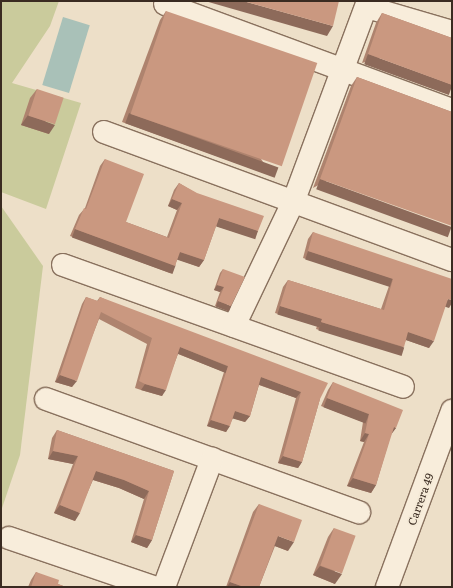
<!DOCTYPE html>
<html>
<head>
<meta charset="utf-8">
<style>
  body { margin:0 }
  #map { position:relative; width:453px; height:588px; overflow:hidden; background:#eddfc8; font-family:Literata,serif }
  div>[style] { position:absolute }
  .green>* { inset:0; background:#cacb9c }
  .water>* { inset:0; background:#a9c1b8; transform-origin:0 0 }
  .roads { filter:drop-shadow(1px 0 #89715e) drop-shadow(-1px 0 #89715e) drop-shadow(0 1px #89715e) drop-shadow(0 -1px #89715e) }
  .minor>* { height:22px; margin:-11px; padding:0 11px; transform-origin:11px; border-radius:11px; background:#f8eddb }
  .wall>* { inset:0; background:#ae836e }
  .shaded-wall>* { inset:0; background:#8d6a5a; transform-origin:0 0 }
  .building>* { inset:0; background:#ca9880; transform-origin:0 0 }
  span { translate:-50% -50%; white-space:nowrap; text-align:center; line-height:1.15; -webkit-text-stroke:4px #f5ead7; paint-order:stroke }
  .street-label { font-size:11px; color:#3a2b21 }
  .frame { position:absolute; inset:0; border:2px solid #3a2b21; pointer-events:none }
</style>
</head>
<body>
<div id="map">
  <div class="green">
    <div style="clip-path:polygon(1px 1px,59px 1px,50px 26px,12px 83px,81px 103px,46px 209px,1px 192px)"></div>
    <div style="clip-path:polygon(1px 206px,43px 266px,20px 455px,1px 511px)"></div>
  </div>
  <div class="water">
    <div style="left:63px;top:17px;width:28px;height:71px;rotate:17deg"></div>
  </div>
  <div class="roads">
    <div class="minor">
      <div style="left:165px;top:4px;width:306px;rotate:20.3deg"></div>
      <div style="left:367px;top:7px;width:89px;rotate:16.4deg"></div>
      <div style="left:104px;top:132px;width:371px;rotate:20.2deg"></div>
      <div style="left:63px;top:265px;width:361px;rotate:19.7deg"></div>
      <div style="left:234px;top:326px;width:140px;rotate:-64.5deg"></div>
      <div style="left:294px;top:200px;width:212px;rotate:-69.6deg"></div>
      <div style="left:46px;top:399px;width:333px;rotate:19.9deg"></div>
      <div style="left:9px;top:538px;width:152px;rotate:18.8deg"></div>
      <div style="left:164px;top:587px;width:137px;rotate:-69.4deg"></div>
      <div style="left:387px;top:587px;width:188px;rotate:-69.7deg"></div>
    </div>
  </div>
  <div class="wall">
    <div style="clip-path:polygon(166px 11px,272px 176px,122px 122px,160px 20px)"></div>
    <div style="clip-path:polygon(382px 13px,452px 38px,362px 63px,376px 23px)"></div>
    <div style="clip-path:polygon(357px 77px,452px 112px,313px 188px,351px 86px)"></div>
    <div style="clip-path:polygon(37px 89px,49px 134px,21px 125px,30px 98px)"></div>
    <div style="clip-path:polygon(105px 159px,126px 222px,167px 237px,177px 210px,168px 206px,174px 190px,179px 183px,258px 231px,254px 238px,216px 226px,204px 260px,199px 267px,177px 259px,175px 266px,170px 273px,70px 236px,79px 215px,85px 208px,100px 166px)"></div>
    <div style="clip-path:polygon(313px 232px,449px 308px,445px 306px,429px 348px,406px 340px,399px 354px,316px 329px,317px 326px,275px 313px,283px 287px,288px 280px,381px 309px,389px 286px,303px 258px,308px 239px)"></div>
    <div style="clip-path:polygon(223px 269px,228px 311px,215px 306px,220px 292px,214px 290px,220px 273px)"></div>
    <div style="clip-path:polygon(86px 297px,97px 301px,100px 297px,320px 399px,302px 462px,298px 468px,278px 463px,296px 398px,259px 385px,250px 416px,245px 422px,233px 418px,226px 432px,207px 426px,224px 372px,178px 354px,162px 396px,141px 390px,135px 388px,147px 344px,99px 319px,72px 387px,55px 382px,82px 304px)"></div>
    <div style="clip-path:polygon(333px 382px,396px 428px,391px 434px,376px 485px,371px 493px,347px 486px,364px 442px,360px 441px,363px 422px,321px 406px,328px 390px)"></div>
    <div style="clip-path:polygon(57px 430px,174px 471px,152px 540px,147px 548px,131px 542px,144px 499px,119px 488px,93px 480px,75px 521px,54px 513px,73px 464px,48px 459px,52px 438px)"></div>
    <div style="clip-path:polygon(259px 504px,288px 551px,275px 546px,259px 587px,226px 587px,253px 512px)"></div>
    <div style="clip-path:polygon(334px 528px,335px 584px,313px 575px,328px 537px)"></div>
    <div style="clip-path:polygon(36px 572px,58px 584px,66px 587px,28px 587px,31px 580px)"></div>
  </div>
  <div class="shaded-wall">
    <div style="clip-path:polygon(205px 1px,243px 1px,333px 26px,327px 36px)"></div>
    <div style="left:368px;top:54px;width:90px;height:11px;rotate:20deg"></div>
    <div style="left:129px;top:113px;width:159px;height:11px;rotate:20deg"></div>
    <div style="clip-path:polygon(28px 115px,55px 125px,49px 134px,21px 125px)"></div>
    <div style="left:320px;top:179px;width:140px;height:11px;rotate:20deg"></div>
    <div style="clip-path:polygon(172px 199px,182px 203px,177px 210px,168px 206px)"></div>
    <div style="left:219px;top:218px;width:41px;height:9px;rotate:18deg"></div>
    <div style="left:75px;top:229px;width:107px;height:9px;rotate:20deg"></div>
    <div style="left:308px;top:251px;width:89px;height:9px;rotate:18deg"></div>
    <div style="clip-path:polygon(180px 252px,204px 260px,199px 267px,175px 259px)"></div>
    <div style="clip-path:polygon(217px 285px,224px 287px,220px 292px,214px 290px)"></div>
    <div style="clip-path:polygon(448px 299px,452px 300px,452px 303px,449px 308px,443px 306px)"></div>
    <div style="left:218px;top:301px;width:14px;height:6px;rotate:21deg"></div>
    <div style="left:280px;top:306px;width:44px;height:9px;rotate:17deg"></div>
    <div style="left:321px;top:322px;width:87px;height:9px;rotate:17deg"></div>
    <div style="clip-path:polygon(408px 332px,434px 341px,429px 348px,403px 339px)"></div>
    <div style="left:180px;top:347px;width:52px;height:7px;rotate:22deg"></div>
    <div style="clip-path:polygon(60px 375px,77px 381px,72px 387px,55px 382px)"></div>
    <div style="clip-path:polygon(261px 377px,301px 392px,296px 398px,257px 384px)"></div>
    <div style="clip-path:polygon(145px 384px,166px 390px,162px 396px,141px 390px)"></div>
    <div style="left:327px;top:398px;width:45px;height:10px;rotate:21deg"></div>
    <div style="clip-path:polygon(235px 411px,250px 416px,245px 422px,231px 418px)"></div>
    <div style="clip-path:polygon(211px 420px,230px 426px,226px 432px,207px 426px)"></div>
    <div style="clip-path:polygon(394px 427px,396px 428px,390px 436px)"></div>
    <div style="clip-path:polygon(365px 433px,369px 434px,364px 442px,360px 441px)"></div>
    <div style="clip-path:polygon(53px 451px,78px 456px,73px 464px,48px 459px)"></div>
    <div style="clip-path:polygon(283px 456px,302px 462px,298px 468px,278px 463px)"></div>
    <div style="clip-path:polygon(96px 471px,124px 480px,149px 491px,144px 499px,119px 488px,90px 479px)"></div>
    <div style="clip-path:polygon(353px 478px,376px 485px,371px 493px,347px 486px)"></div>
    <div style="clip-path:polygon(60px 505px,80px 513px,75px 521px,54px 513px)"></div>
    <div style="clip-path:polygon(136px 535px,152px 540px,147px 548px,131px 542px)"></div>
    <div style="clip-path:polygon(278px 536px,294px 542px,288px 551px,272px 545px)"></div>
    <div style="clip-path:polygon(320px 566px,342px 574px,335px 584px,313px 575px)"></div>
    <div style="clip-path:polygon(230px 582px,244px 587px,227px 587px)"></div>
  </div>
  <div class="building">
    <div style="clip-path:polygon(243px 1px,339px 1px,333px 26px)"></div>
    <div style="left:166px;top:11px;width:160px;height:109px;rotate:19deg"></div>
    <div style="clip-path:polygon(382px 13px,452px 38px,452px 85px,368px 54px)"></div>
    <div style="clip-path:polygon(357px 77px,452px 112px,452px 226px,320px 179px)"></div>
    <div style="left:37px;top:89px;width:28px;height:28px;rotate:18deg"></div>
    <div style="clip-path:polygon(105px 159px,144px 174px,126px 222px,169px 238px,182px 203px,172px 199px,179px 183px,197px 193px,264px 216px,258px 231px,219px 218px,204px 260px,180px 252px,175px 266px,75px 229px,84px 208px,86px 209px)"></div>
    <div style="clip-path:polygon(313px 232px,452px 279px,452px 300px,448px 299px,434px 341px,408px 332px,404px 347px,321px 322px,322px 319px,280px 306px,288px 280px,384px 310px,393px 279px,308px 251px)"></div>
    <div style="clip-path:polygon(223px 269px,245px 277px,231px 306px,218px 301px,224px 287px,217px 285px)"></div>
    <div style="clip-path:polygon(86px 297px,98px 301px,100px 297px,328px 383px,320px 399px,302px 462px,283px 456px,301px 392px,261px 377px,250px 416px,235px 411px,230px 426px,211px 420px,228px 366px,180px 347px,166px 390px,145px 384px,139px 381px,152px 338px,101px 312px,77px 381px,60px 375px)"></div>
    <div style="clip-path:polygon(333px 382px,403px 410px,396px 428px,394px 427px,376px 485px,353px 478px,369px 434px,365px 433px,369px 414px,327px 398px)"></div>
    <div style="clip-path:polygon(57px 430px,174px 471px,152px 540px,136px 535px,149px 491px,124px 480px,96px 471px,80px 513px,60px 505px,78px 456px,53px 451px)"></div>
    <div style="clip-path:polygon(259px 504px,302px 520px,294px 542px,278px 536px,259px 587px,244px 587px,230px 582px)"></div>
    <div style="left:334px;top:528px;width:23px;height:40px;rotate:20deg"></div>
    <div style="clip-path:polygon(36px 572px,59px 580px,58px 584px,66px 587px,31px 587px)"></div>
  </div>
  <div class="street-label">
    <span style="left:420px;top:499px;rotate:-70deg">Carrera 49</span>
  </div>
  <div class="frame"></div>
</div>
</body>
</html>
